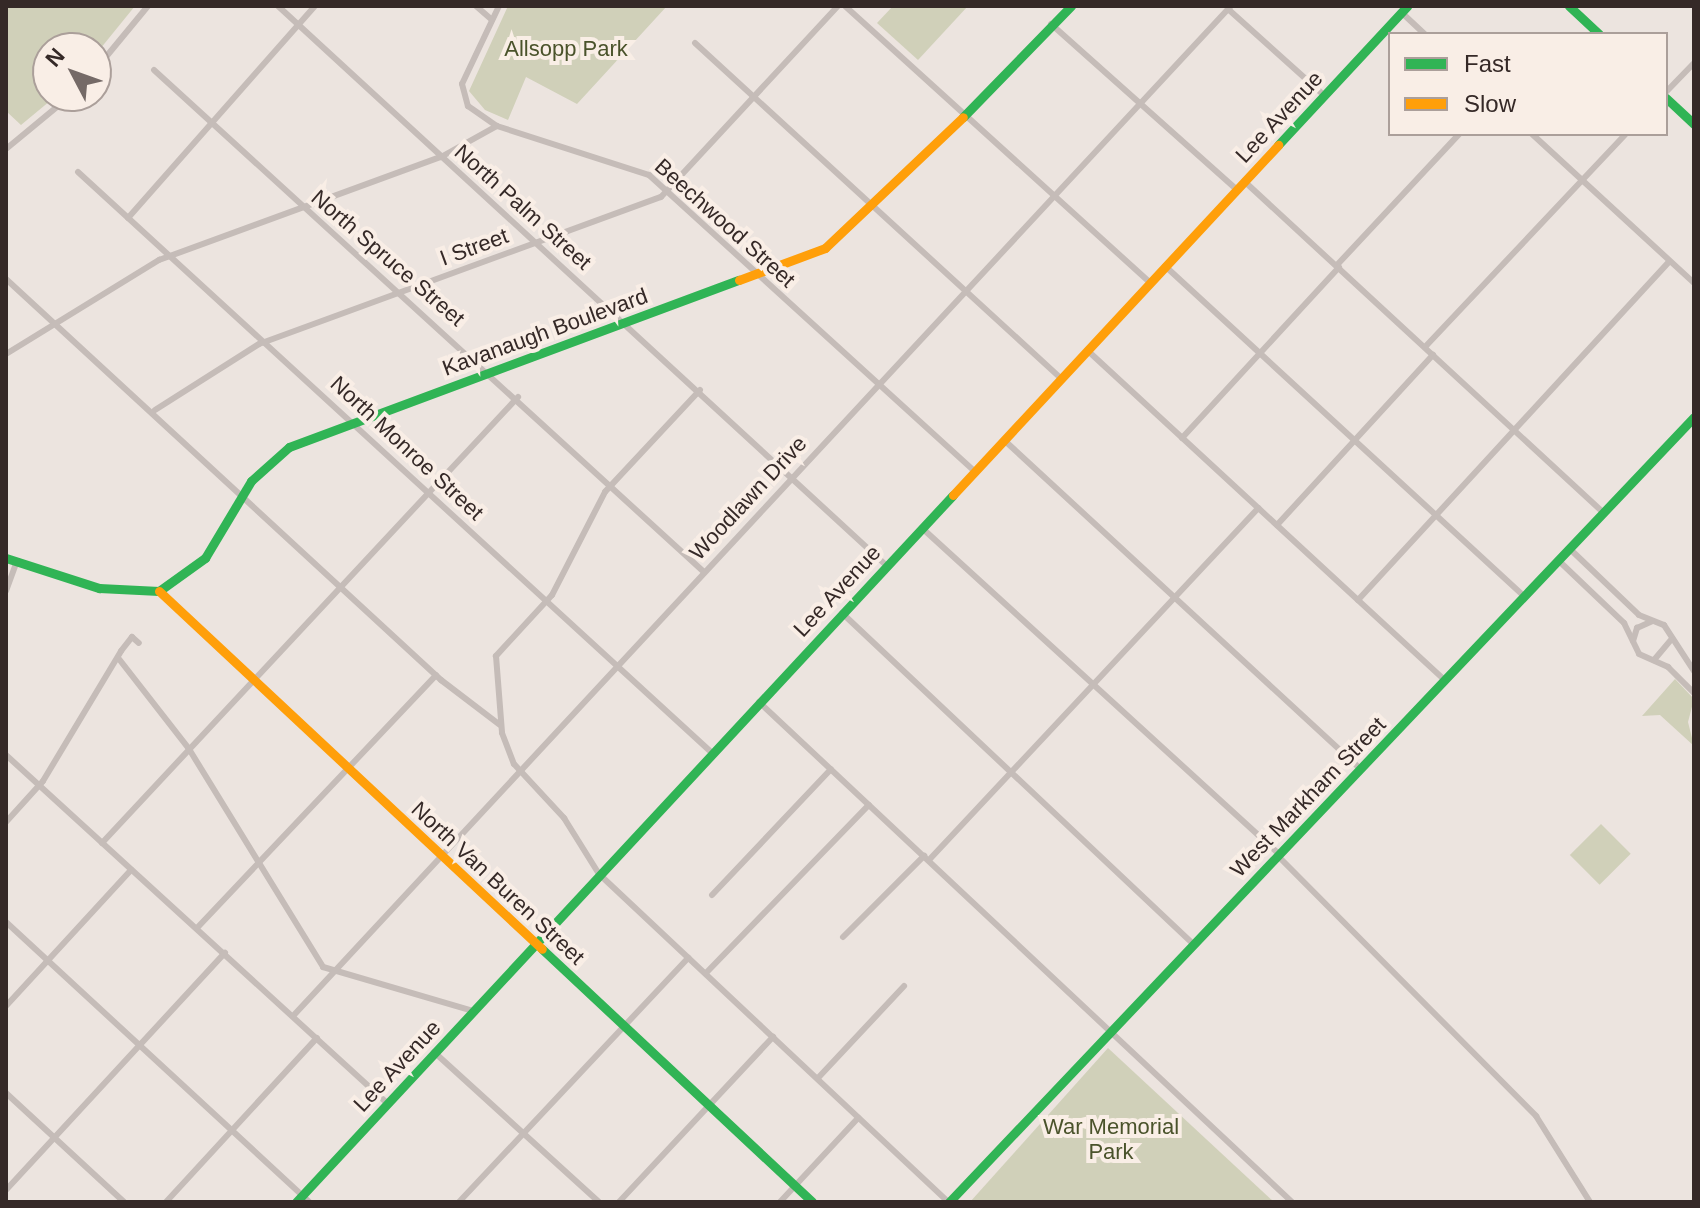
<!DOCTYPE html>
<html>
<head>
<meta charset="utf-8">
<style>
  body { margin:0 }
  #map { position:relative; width:1700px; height:1208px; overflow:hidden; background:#ece4df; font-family:Arial,sans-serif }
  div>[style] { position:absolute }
  .green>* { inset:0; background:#d0d0b9; transform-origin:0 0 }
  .street>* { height:6px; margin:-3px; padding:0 3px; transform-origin:3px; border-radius:3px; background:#c5bcb8 }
  .fast>* { height:9px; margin:-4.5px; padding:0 4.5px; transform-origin:4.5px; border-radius:4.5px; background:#30b455 }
  .slow>* { height:9px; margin:-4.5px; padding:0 4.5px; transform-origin:4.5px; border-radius:4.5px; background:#ff9f0a }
  span { translate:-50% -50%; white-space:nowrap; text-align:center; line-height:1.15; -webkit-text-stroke:8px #f9eee6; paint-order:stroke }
  .park-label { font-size:22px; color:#4a532b }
  .street-label { font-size:22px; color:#352927 }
  .frame { position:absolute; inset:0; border:8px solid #352927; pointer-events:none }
  .legend { position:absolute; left:1388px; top:32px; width:280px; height:104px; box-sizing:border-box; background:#f9eee6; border:2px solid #ab9f9a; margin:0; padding:10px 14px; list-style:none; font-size:24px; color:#352927 }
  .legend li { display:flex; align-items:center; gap:16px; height:40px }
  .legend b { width:40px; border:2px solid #ab9f9a }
  .north { position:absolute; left:32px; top:32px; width:80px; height:80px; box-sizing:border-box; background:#f9eee6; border:2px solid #ab9f9a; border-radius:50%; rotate:311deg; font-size:22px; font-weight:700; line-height:32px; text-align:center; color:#352927 }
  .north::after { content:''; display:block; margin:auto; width:28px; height:36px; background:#756a67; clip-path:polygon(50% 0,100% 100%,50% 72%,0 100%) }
</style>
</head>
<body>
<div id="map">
  <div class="green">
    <div style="clip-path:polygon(6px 6px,135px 6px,96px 54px,96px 48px,48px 48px,48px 96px,56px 96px,21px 125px,6px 111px)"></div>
    <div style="clip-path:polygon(508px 6px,667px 6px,577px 104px,526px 77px,508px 120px,485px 110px,469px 91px)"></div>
    <div style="clip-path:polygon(893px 6px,968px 6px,918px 60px,877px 23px)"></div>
    <div style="clip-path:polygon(1675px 679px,1694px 699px,1688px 722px,1694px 746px,1660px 715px,1642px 716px)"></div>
    <div style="left:1601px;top:824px;width:42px;height:44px;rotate:45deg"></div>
    <div style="clip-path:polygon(1108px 1048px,1274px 1202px,970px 1202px)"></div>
  </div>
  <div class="street">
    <div style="left:278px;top:6px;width:826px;rotate:42.6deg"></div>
    <div style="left:476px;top:6px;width:21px;rotate:41deg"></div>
    <div style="left:499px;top:6px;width:86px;rotate:115.4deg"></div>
    <div style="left:462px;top:84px;width:23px;rotate:75deg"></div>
    <div style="left:468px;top:106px;width:35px;rotate:35deg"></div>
    <div style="left:497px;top:126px;width:160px;rotate:17.9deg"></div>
    <div style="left:649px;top:175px;width:440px;rotate:42.3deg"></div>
    <div style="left:845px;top:6px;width:412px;rotate:42.2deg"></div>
    <div style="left:1228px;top:9px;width:129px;rotate:41.9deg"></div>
    <div style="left:1401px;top:12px;width:33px;rotate:43deg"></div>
    <div style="left:1051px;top:24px;width:249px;rotate:41.7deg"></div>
    <div style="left:695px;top:43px;width:496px;rotate:42.5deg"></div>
    <div style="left:96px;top:69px;width:82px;rotate:-50.5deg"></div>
    <div style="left:154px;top:70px;width:745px;rotate:42.39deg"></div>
    <div style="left:1666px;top:92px;width:40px;rotate:-46deg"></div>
    <div style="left:1532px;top:134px;width:220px;rotate:42.6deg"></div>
    <div style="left:6px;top:149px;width:83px;rotate:-39.6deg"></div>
    <div style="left:78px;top:172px;width:859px;rotate:42.5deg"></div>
    <div style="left:1244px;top:181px;width:490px;rotate:42.7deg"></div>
    <div style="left:128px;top:218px;width:283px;rotate:-48.6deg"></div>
    <div style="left:1337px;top:265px;width:179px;rotate:-47deg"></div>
    <div style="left:1165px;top:266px;width:488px;rotate:42.6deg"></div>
    <div style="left:6px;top:279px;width:592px;rotate:42.67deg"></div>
    <div style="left:441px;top:680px;width:74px;rotate:37.3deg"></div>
    <div style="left:1425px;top:347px;width:293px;rotate:-46.7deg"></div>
    <div style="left:1087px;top:350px;width:486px;rotate:42.7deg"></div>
    <div style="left:6px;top:354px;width:180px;rotate:-31.6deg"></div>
    <div style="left:159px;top:260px;width:300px;rotate:-20.1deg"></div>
    <div style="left:441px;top:157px;width:64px;rotate:-29deg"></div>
    <div style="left:700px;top:390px;width:139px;rotate:133deg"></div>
    <div style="left:605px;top:492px;width:116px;rotate:117.2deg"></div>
    <div style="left:552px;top:595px;width:83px;rotate:132.6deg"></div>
    <div style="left:496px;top:656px;width:77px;rotate:85.5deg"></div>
    <div style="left:502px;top:733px;width:33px;rotate:69deg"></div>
    <div style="left:514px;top:764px;width:74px;rotate:47.2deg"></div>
    <div style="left:564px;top:818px;width:66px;rotate:58deg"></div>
    <div style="left:599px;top:874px;width:479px;rotate:43.2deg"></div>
    <div style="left:155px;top:410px;width:123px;rotate:-32.4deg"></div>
    <div style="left:259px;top:344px;width:428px;rotate:-20.1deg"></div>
    <div style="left:661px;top:197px;width:260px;rotate:-47.2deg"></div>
    <div style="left:1182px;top:438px;width:232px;rotate:-47.4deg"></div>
    <div style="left:1004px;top:440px;width:484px;rotate:42.7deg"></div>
    <div style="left:1277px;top:525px;width:231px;rotate:-47.5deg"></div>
    <div style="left:922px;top:528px;width:483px;rotate:42.4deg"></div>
    <div style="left:1571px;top:550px;width:94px;rotate:43.7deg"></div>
    <div style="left:1639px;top:615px;width:27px;rotate:22deg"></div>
    <div style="left:1664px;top:625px;width:55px;rotate:56.9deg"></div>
    <div style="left:1559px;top:561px;width:90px;rotate:43.6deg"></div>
    <div style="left:1624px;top:623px;width:34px;rotate:64deg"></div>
    <div style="left:1639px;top:654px;width:32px;rotate:24deg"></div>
    <div style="left:1668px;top:667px;width:37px;rotate:45deg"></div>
    <div style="left:6px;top:591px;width:32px;rotate:-70deg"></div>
    <div style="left:1358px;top:600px;width:459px;rotate:-47.4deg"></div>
    <div style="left:842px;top:613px;width:482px;rotate:43.3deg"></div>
    <div style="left:1633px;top:641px;width:14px;rotate:-73deg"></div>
    <div style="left:1637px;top:628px;width:17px;rotate:-24deg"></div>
    <div style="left:119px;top:659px;width:114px;rotate:52.1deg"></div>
    <div style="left:189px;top:749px;width:256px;rotate:58.4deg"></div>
    <div style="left:323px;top:967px;width:156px;rotate:16.3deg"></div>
    <div style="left:1654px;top:660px;width:26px;rotate:-50deg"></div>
    <div style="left:759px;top:702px;width:731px;rotate:43.17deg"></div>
    <div style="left:6px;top:755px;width:516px;rotate:42.41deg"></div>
    <div style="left:6px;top:822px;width:55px;rotate:-47.9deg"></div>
    <div style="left:43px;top:781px;width:152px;rotate:-59deg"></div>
    <div style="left:121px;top:651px;width:18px;rotate:-52deg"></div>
    <div style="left:132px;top:637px;width:9px;rotate:41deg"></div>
    <div style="left:102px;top:843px;width:610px;rotate:-46.99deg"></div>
    <div style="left:1277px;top:855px;width:368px;rotate:45.2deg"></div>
    <div style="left:1536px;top:1116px;width:102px;rotate:57.9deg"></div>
    <div style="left:929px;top:860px;width:482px;rotate:-46.9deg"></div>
    <div style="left:712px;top:895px;width:173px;rotate:-46.6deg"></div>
    <div style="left:6px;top:922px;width:413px;rotate:42.7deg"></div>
    <div style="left:197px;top:928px;width:348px;rotate:-46.6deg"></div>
    <div style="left:843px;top:937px;width:115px;rotate:-45deg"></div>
    <div style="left:706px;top:973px;width:234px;rotate:-45.9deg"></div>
    <div style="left:6px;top:1006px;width:185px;rotate:-47.4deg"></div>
    <div style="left:293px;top:1016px;width:1378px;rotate:-47.12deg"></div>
    <div style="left:434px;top:1052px;width:223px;rotate:42.3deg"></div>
    <div style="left:818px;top:1078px;width:126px;rotate:-46.9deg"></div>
    <div style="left:6px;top:1093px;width:161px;rotate:42.7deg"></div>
    <div style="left:6px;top:1190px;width:323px;rotate:-47.3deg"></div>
    <div style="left:166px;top:1202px;width:223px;rotate:-47.4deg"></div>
    <div style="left:459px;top:1202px;width:335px;rotate:-46.8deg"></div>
    <div style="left:619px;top:1202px;width:226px;rotate:-47deg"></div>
    <div style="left:780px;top:1202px;width:115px;rotate:-47.1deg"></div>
  </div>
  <div class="fast">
    <div style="left:1569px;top:6px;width:41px;rotate:43deg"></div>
    <div style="left:1666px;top:98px;width:38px;rotate:43deg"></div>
    <div style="left:963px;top:117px;width:155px;rotate:-45.8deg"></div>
    <div style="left:1278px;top:145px;width:190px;rotate:-47.1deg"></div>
    <div style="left:6px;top:558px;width:98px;rotate:17.9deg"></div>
    <div style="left:99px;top:588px;width:60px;rotate:2.9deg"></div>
    <div style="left:159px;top:591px;width:57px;rotate:-35.7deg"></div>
    <div style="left:205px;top:558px;width:90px;rotate:-59.1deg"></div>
    <div style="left:251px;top:481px;width:51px;rotate:-41.8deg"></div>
    <div style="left:289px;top:447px;width:480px;rotate:-20.4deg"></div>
    <div style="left:542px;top:949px;width:370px;rotate:43.1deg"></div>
    <div style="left:296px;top:1202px;width:965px;rotate:-47.1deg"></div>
    <div style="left:949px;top:1202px;width:1082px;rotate:-46.5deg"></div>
  </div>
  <div class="slow">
    <div style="left:739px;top:280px;width:92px;rotate:-20.4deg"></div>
    <div style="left:825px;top:248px;width:190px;rotate:-43.5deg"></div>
    <div style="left:953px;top:495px;width:478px;rotate:-47.1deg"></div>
    <div style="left:159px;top:591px;width:524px;rotate:43.07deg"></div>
  </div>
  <div class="park-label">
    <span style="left:566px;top:49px">Allsopp Park</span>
    <span style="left:1111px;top:1139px">War Memorial<br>Park</span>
  </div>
  <div class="street-label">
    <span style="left:1279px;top:117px;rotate:-47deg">Lee Avenue</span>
    <span style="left:523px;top:207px;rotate:42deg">North Palm Street</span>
    <span style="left:725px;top:223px;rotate:42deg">Beechwood Street</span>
    <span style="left:474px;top:247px;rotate:-20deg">I Street</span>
    <span style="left:388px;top:258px;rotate:41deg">North Spruce Street</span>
    <span style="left:545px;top:332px;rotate:-20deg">Kavanaugh Boulevard</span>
    <span style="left:407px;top:448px;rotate:43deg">North Monroe Street</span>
    <span style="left:748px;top:498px;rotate:-47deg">Woodlawn Drive</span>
    <span style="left:837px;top:591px;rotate:-47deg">Lee Avenue</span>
    <span style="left:1308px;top:797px;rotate:-46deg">West Markham Street</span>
    <span style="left:498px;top:883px;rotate:43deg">North Van Buren Street</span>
    <span style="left:397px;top:1066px;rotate:-47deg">Lee Avenue</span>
  </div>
  <div class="frame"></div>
  <ul class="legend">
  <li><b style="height:10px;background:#30b455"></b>Fast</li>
  <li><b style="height:10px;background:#ff9f0a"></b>Slow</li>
  </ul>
  <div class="north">N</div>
</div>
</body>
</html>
